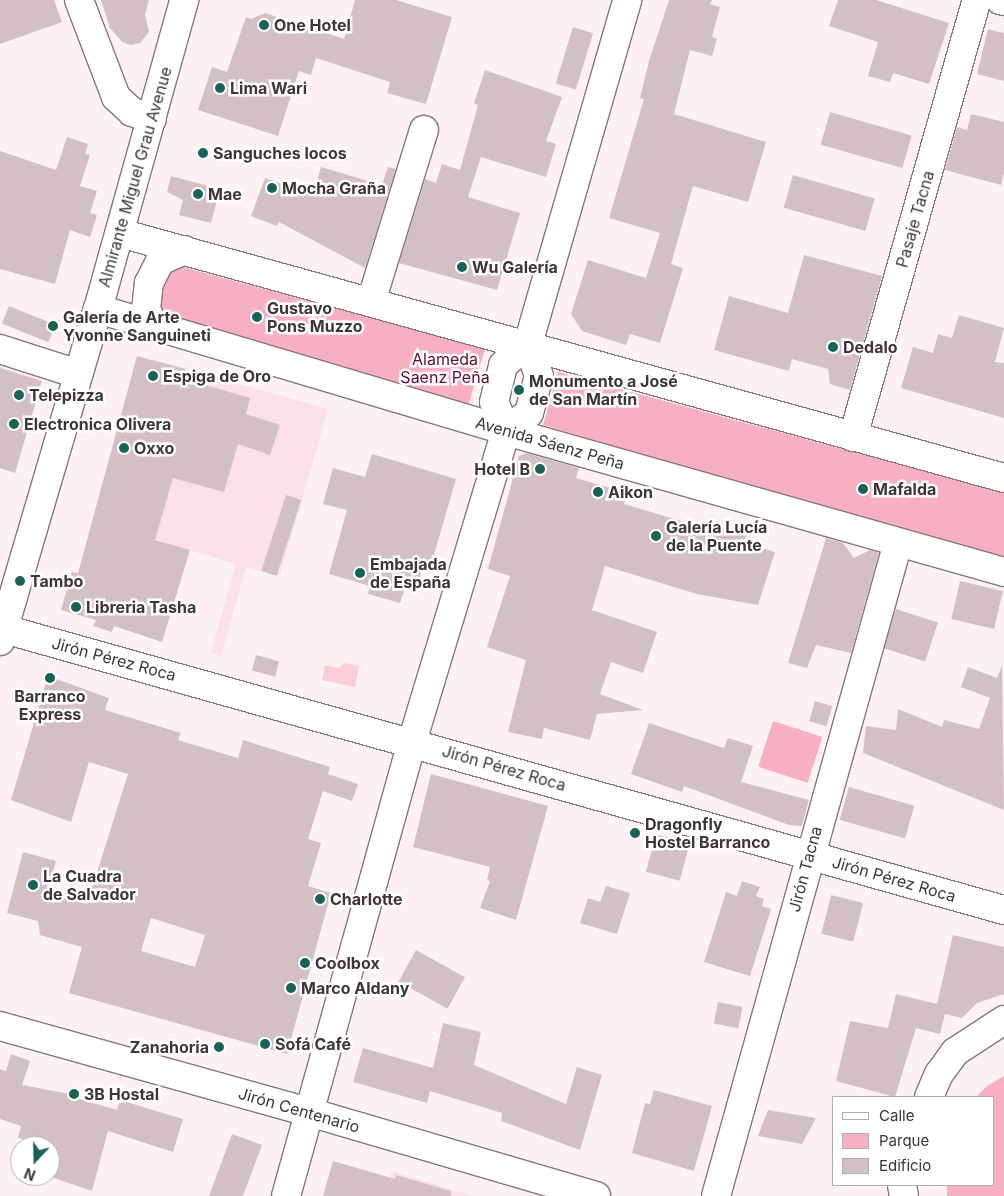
<!DOCTYPE html>
<html>
<head>
<meta charset="utf-8">
<style>
  body { margin:0 }
  #map { position:relative; width:1004px; height:1196px; overflow:hidden; background:#fdf1f4; font-family:Inter,sans-serif }
  div>[style] { position:absolute }
  .built>* { inset:0; background:#fce0e7 }
  .green>* { inset:0; background:#f6b0c2; transform-origin:0 0 }
  .water>* { inset:0; background:#fbcdd8 }
  .building>* { inset:0; background:#d3c0c5; transform-origin:0 0 }
  .roads { filter:drop-shadow(1px 0 #867579) drop-shadow(-1px 0 #867579) drop-shadow(0 1px #867579) drop-shadow(0 -1px #867579) }
  .minor>* { height:28px; margin:-14px; padding:0 14px; transform-origin:14px; border-radius:14px; background:#fff }
  .major>* { height:28px; margin:-14px; padding:0 14px; transform-origin:14px; border-radius:14px; background:#fff }
  .dots>* { width:14px; height:14px; translate:-50% -50%; box-sizing:border-box; border:2px solid #fff; border-radius:50% }
  span { translate:-50% -50%; white-space:nowrap; text-align:center; line-height:1.15; -webkit-text-stroke:5px #fff; paint-order:stroke }
  .poi-label { font-size:16px; color:#3d3537; font-weight:700 }
  .left { translate:0 -50%; text-align:left }
  .right { translate:-100% -50%; text-align:right }
  .street-label { font-size:16px; color:#3d3537 }
  .park-label { font-size:16px; color:#610a2f }
  .legend { position:absolute; left:832px; top:1096px; width:162px; height:90px; box-sizing:border-box; background:#fff; border:1px solid #b1aeaf; margin:0; padding:6px 9px; list-style:none; font-size:15px; color:#3d3537 }
  .legend li { display:flex; align-items:center; gap:10px; height:25px }
  .legend b { width:25px; border:1px solid #b1aeaf }
  .north { position:absolute; left:10px; top:1136px; width:50px; height:50px; box-sizing:border-box; background:#fff; border:1px solid #b1aeaf; border-radius:50%; rotate:201deg; font-size:14px; font-weight:700; line-height:20px; text-align:center; color:#3d3537 }
  .north::after { content:''; display:block; margin:auto; width:18px; height:22px; background:#196258; clip-path:polygon(50% 0,100% 100%,50% 72%,0 100%) }
</style>
</head>
<body>
<div id="map">
  <div class="built">
    <div style="clip-path:polygon(186px 369px,328px 409px,280px 576px,246px 567px,221px 656px,211px 653px,236px 564px,141px 536px)"></div>
    <div style="clip-path:polygon(392px 1171px,473px 1196px,384px 1196px)"></div>
  </div>
  <div class="green">
    <div style="clip-path:polygon(179px 266px,485px 349px,468px 406px,160px 317px,153px 299px,163px 274px)"></div>
    <div style="clip-path:polygon(558px 372px,1004px 493px,1004px 564px,543px 425px)"></div>
    <div style="left:773px;top:721px;width:52px;height:48px;rotate:18deg"></div>
    <div style="clip-path:polygon(1004px 1076px,1004px 1196px,947px 1196px,947px 1185px,993px 1185px,993px 1097px,976px 1097px,987px 1086px)"></div>
  </div>
  <div class="water">
    <div style="clip-path:polygon(345px 663px,359px 666px,355px 687px,322px 680px,325px 665px,339px 668px)"></div>
  </div>
  <div class="building">
    <div style="clip-path:polygon(0 0,54px 0,62px 22px,0 44px)"></div>
    <div style="clip-path:polygon(101px 0,149px 0,145px 14px,149px 32px,140px 43px,130px 45px,122px 42px,110px 28px)"></div>
    <div style="clip-path:polygon(355px 0,396px 0,452px 17px,426px 104px,387px 93px,390px 82px,316px 58px,311px 75px,299px 71px,278px 136px,198px 110px,212px 67px,227px 72px,246px 17px,251px 19px,265px 13px,344px 39px)"></div>
    <div style="clip-path:polygon(669px 0,712px 0,710px 4px,720px 7px,712px 37px,717px 39px,712px 56px,690px 50px,674px 114px,766px 142px,748px 202px,693px 186px,671px 264px,683px 268px,660px 343px,630px 334px,626px 345px,582px 331px,571px 314px,588px 260px,646px 278px,660px 233px,609px 218px,644px 99px,640px 98px,649px 61px)"></div>
    <div style="clip-path:polygon(838px 0,876px 0,949px 23px,929px 84px,893px 73px,890px 82px,868px 76px,878px 42px,829px 26px)"></div>
    <div style="left:573px;top:27px;width:21px;height:59px;rotate:17deg"></div>
    <div style="clip-path:polygon(988px 29px,1004px 33px,1004px 81px,977px 74px)"></div>
    <div style="clip-path:polygon(485px 70px,562px 97px,546px 141px,556px 144px,546px 177px,481px 157px,468px 197px,520px 213px,497px 290px,399px 263px,425px 179px,436px 183px,442px 164px,460px 170px,478px 105px,474px 103px)"></div>
    <div style="left:830px;top:112px;width:85px;height:34px;rotate:16deg"></div>
    <div style="clip-path:polygon(971px 114px,1004px 122px,1004px 173px,1001px 185px,945px 170px,957px 127px,967px 130px)"></div>
    <div style="clip-path:polygon(67px 137px,88px 144px,85px 154px,90px 155px,80px 186px,97px 191px,90px 213px,97px 215px,90px 237px,70px 230px,55px 284px,0 269px,0 151px,56px 170px)"></div>
    <div style="clip-path:polygon(321px 167px,382px 185px,388px 167px,396px 169px,365px 268px,279px 222px,277px 226px,251px 216px,265px 178px,313px 195px)"></div>
    <div style="left:793px;top:175px;width:85px;height:34px;rotate:16deg"></div>
    <div style="clip-path:polygon(171px 176px,220px 189px,211px 223px,179px 215px,183px 200px,167px 192px)"></div>
    <div style="clip-path:polygon(804px 255px,882px 276px,850px 390px,830px 384px,828px 369px,792px 359px,789px 371px,714px 350px,729px 296px,788px 313px)"></div>
    <div style="left:9px;top:306px;width:50px;height:19px;rotate:22deg"></div>
    <div style="clip-path:polygon(959px 315px,1004px 328px,995px 362px,1004px 363px,1004px 418px,901px 388px,913px 347px,933px 353px,938px 334px,952px 338px)"></div>
    <div style="clip-path:polygon(137px 356px,186px 369px,184px 379px,250px 398px,246px 414px,280px 425px,270px 455px,238px 444px,224px 492px,173px 478px,155px 540px,190px 550px,162px 642px,114px 626px,112px 632px,93px 626px,96px 620px,61px 610px,72px 572px,78px 573px)"></div>
    <div style="clip-path:polygon(0 368px,42px 381px,15px 473px,0 468px)"></div>
    <div style="clip-path:polygon(526px 453px,579px 468px,576px 478px,627px 493px,624px 504px,708px 529px,710px 525px,747px 536px,745px 543px,775px 552px,758px 605px,697px 594px,605px 566px,592px 610px,657px 632px,643px 673px,611px 662px,600px 694px,643px 710px,597px 714px,590px 740px,544px 728px,542px 739px,508px 732px,526px 660px,487px 647px,510px 576px,488px 569px,519px 456px)"></div>
    <div style="clip-path:polygon(372px 454px,456px 479px,429px 572px,422px 570px,417px 588px,406px 585px,400px 603px,368px 594px,370px 586px,329px 574px,347px 510px,323px 504px,333px 468px,365px 477px)"></div>
    <div style="left:286px;top:495px;width:16px;height:80px;rotate:18deg"></div>
    <div style="clip-path:polygon(826px 538px,843px 543px,854px 558px,870px 550px,879px 553px,851px 653px,816px 645px,807px 668px,788px 663px)"></div>
    <div style="left:960px;top:581px;width:44px;height:39px;rotate:13deg"></div>
    <div style="left:896px;top:609px;width:44px;height:41px;rotate:18deg"></div>
    <div style="left:256px;top:655px;width:24px;height:16px;rotate:15deg"></div>
    <div style="clip-path:polygon(1002px 666px,1004px 810px,863px 753px,866px 726px,896px 730px,898px 709px,942px 727px,944px 720px,979px 729px,990px 698px,961px 687px,968px 667px,997px 678px)"></div>
    <div style="clip-path:polygon(evenodd,48px 676px,109px 698px,105px 710px,181px 733px,178px 740px,238px 758px,243px 740px,330px 767px,328px 774px,358px 784px,352px 801px,323px 791px,308px 839px,321px 843px,308px 886px,331px 893px,287px 1054px,69px 993px,82px 947px,40px 935px,38px 921px,7px 913px,23px 852px,56px 861px,47px 893px,87px 904px,128px 774px,89px 762px,71px 822px,11px 800px,48px 676px,151px 918px,205px 935px,195px 967px,141px 951px,151px 918px)"></div>
    <div style="left:815px;top:701px;width:18px;height:21px;rotate:16deg"></div>
    <div style="clip-path:polygon(649px 723px,724px 748px,728px 738px,753px 746px,741px 782px,809px 800px,802px 826px,789px 825px,684px 786px,682px 792px,631px 774px)"></div>
    <div style="clip-path:polygon(431px 774px,548px 806px,516px 920px,480px 908px,490px 881px,487px 880px,490px 867px,413px 847px)"></div>
    <div style="left:849px;top:787px;width:68px;height:34px;rotate:16deg"></div>
    <div style="left:656px;top:834px;width:35px;height:39px;rotate:15deg"></div>
    <div style="clip-path:polygon(742px 881px,760px 887px,756px 896px,764px 899px,762px 906px,771px 909px,750px 976px,704px 962px,726px 892px,737px 896px)"></div>
    <div style="clip-path:polygon(606px 886px,630px 893px,617px 934px,580px 923px,588px 898px,600px 902px)"></div>
    <div style="left:831px;top:895px;width:33px;height:40px;rotate:14deg"></div>
    <div style="clip-path:polygon(953px 935px,1004px 947px,1004px 994px,977px 1003px,962px 1018px,945px 1014px,940px 1034px,916px 1028px,895px 1097px,836px 1081px,850px 1021px,888px 1028px,896px 994px,937px 1004px)"></div>
    <div style="left:416px;top:950px;width:56px;height:36px;rotate:29deg"></div>
    <div style="left:718px;top:1002px;width:25px;height:22px;rotate:11deg"></div>
    <div style="clip-path:polygon(443px 1023px,481px 1032px,474px 1065px,566px 1104px,577px 1067px,602px 1075px,580px 1150px,501px 1121px,502px 1113px,430px 1091px,427px 1103px,353px 1082px,363px 1048px,433px 1068px)"></div>
    <div style="clip-path:polygon(11px 1054px,30px 1061px,22px 1085px,80px 1096px,79px 1099px,117px 1110px,120px 1100px,183px 1119px,173px 1152px,108px 1131px,92px 1191px,48px 1176px,50px 1146px,18px 1138px,21px 1126px,0 1119px,0 1069px,6px 1071px)"></div>
    <div style="clip-path:polygon(654px 1090px,712px 1106px,694px 1171px,632px 1153px,645px 1103px,650px 1104px)"></div>
    <div style="clip-path:polygon(768px 1110px,816px 1118px,802px 1144px,758px 1136px)"></div>
    <div style="clip-path:polygon(232px 1134px,262px 1145px,243px 1196px,209px 1196px)"></div>
    <div style="clip-path:polygon(333px 1161px,395px 1179px,396px 1175px,451px 1191px,451px 1196px,323px 1196px)"></div>
  </div>
  <div class="roads">
    <div class="minor">
      <div style="left:79px;top:0;width:104px;rotate:69.1deg"></div>
      <div style="left:116px;top:97px;width:22px;rotate:43deg"></div>
      <div style="left:132px;top:112px;width:21px;rotate:19deg"></div>
      <div style="left:1000px;top:0;width:4px;rotate:14deg"></div>
      <div style="left:120px;top:233px;width:917px;rotate:15.49deg"></div>
      <div style="left:371px;top:302px;width:180px;rotate:-72.9deg"></div>
      <div style="left:98px;top:309px;width:426px;rotate:16.6deg"></div>
      <div style="left:506px;top:431px;width:518px;rotate:15.81deg"></div>
      <div style="left:163px;top:328px;width:13px;rotate:-148deg"></div>
      <div style="left:152px;top:321px;width:13px;rotate:-119deg"></div>
      <div style="left:146px;top:310px;width:27px;rotate:-84deg"></div>
      <div style="left:149px;top:283px;width:25px;rotate:-63deg"></div>
      <div style="left:160px;top:261px;width:27px;rotate:-24deg"></div>
      <div style="left:0;top:349px;width:82px;rotate:17.8deg"></div>
      <div style="left:853px;top:437px;width:454px;rotate:-74.2deg"></div>
      <div style="left:4px;top:629px;width:1039px;rotate:15.7deg"></div>
      <div style="left:929px;top:1097px;width:25px;rotate:-67deg"></div>
      <div style="left:939px;top:1074px;width:27px;rotate:-54deg"></div>
      <div style="left:955px;top:1052px;width:59px;rotate:-33.1deg"></div>
      <div style="left:309px;top:1112px;width:299px;rotate:16.3deg"></div>
      <div style="left:902px;top:1185px;width:11px;rotate:80deg"></div>
      <div style="left:716px;top:1196px;width:678px;rotate:-74.43deg"></div>
    </div>
    <div class="major">
      <div style="left:506px;top:431px;width:29px;rotate:-38deg"></div>
      <div style="left:529px;top:413px;width:38px;rotate:-75deg"></div>
      <div style="left:539px;top:376px;width:34px;rotate:-109deg"></div>
      <div style="left:0;top:641px;width:346px;rotate:-73.6deg"></div>
      <div style="left:98px;top:309px;width:321px;rotate:-74.4deg"></div>
      <div style="left:0;top:1026px;width:321px;rotate:15.6deg"></div>
      <div style="left:286px;top:1196px;width:471px;rotate:-74.5deg"></div>
      <div style="left:412px;top:742px;width:325px;rotate:-73.2deg"></div>
      <div style="left:506px;top:431px;width:31px;rotate:-112deg"></div>
      <div style="left:494px;top:402px;width:38px;rotate:-76deg"></div>
      <div style="left:503px;top:365px;width:33px;rotate:-40deg"></div>
      <div style="left:528px;top:344px;width:358px;rotate:-73.9deg"></div>
    </div>
  </div>
  <div class="dots">
    <div style="left:264px;top:25px;background:#196258"></div>
    <div style="left:220px;top:88px;background:#196258"></div>
    <div style="left:203px;top:153px;background:#196258"></div>
    <div style="left:272px;top:188px;background:#196258"></div>
    <div style="left:198px;top:194px;background:#196258"></div>
    <div style="left:462px;top:267px;background:#196258"></div>
    <div style="left:257px;top:317px;background:#196258"></div>
    <div style="left:53px;top:326px;background:#196258"></div>
    <div style="left:833px;top:347px;background:#196258"></div>
    <div style="left:153px;top:376px;background:#196258"></div>
    <div style="left:519px;top:390px;background:#196258"></div>
    <div style="left:19px;top:395px;background:#196258"></div>
    <div style="left:14px;top:424px;background:#196258"></div>
    <div style="left:124px;top:448px;background:#196258"></div>
    <div style="left:540px;top:469px;background:#196258"></div>
    <div style="left:863px;top:489px;background:#196258"></div>
    <div style="left:598px;top:492px;background:#196258"></div>
    <div style="left:656px;top:536px;background:#196258"></div>
    <div style="left:360px;top:573px;background:#196258"></div>
    <div style="left:20px;top:581px;background:#196258"></div>
    <div style="left:76px;top:607px;background:#196258"></div>
    <div style="left:50px;top:678px;background:#196258"></div>
    <div style="left:635px;top:833px;background:#196258"></div>
    <div style="left:33px;top:885px;background:#196258"></div>
    <div style="left:320px;top:899px;background:#196258"></div>
    <div style="left:305px;top:963px;background:#196258"></div>
    <div style="left:291px;top:988px;background:#196258"></div>
    <div style="left:265px;top:1044px;background:#196258"></div>
    <div style="left:219px;top:1047px;background:#196258"></div>
    <div style="left:74px;top:1094px;background:#196258"></div>
  </div>
  <div class="poi-label">
    <span class="left" style="left:274px;top:25px">One Hotel</span>
    <span class="left" style="left:230px;top:88px">Lima Wari</span>
    <span class="left" style="left:213px;top:153px">Sanguches locos</span>
    <span class="left" style="left:282px;top:188px">Mocha Graña</span>
    <span class="left" style="left:208px;top:194px">Mae</span>
    <span class="left" style="left:472px;top:267px">Wu Galería</span>
    <span class="left" style="left:267px;top:317px">Gustavo<br>Pons Muzzo</span>
    <span class="left" style="left:63px;top:326px">Galería de Arte<br>Yvonne Sanguineti</span>
    <span class="left" style="left:843px;top:347px">Dedalo</span>
    <span class="left" style="left:163px;top:376px">Espiga de Oro</span>
    <span class="left" style="left:529px;top:390px">Monumento a José<br>de San Martín</span>
    <span class="left" style="left:29px;top:395px">Telepizza</span>
    <span class="left" style="left:24px;top:424px">Electronica Olivera</span>
    <span class="left" style="left:134px;top:448px">Oxxo</span>
    <span class="right" style="left:530px;top:469px">Hotel B</span>
    <span class="left" style="left:873px;top:489px">Mafalda</span>
    <span class="left" style="left:608px;top:492px">Aikon</span>
    <span class="left" style="left:666px;top:536px">Galería Lucía<br>de la Puente</span>
    <span class="left" style="left:370px;top:573px">Embajada<br>de España</span>
    <span class="left" style="left:30px;top:581px">Tambo</span>
    <span class="left" style="left:86px;top:607px">Libreria Tasha</span>
    <span style="left:50px;top:705px">Barranco<br>Express</span>
    <span class="left" style="left:645px;top:833px">Dragonfly<br>Hostel Barranco</span>
    <span class="left" style="left:43px;top:885px">La Cuadra<br>de Salvador</span>
    <span class="left" style="left:330px;top:899px">Charlotte</span>
    <span class="left" style="left:315px;top:963px">Coolbox</span>
    <span class="left" style="left:301px;top:988px">Marco Aldany</span>
    <span class="left" style="left:275px;top:1044px">Sofá Café</span>
    <span class="right" style="left:209px;top:1047px">Zanahoria</span>
    <span class="left" style="left:84px;top:1094px">3B Hostal</span>
  </div>
  <div class="street-label">
    <span style="left:135px;top:177px;rotate:-74deg">Almirante Miguel Grau Avenue</span>
    <span style="left:915px;top:219px;rotate:-74deg">Pasaje Tacna</span>
    <span style="left:550px;top:443px;rotate:16deg">Avenida Sáenz Peña</span>
    <span style="left:114px;top:659px;rotate:15deg">Jirón Pérez Roca</span>
    <span style="left:504px;top:768px;rotate:16deg">Jirón Pérez Roca</span>
    <span style="left:805px;top:869px;rotate:-75deg">Jirón Tacna</span>
    <span style="left:894px;top:879px;rotate:16deg">Jirón Pérez Roca</span>
    <span style="left:299px;top:1110px;rotate:16deg">Jirón Centenario</span>
  </div>
  <div class="park-label">
    <span style="left:445px;top:368px">Alameda<br>Saenz Peña</span>
  </div>
  <ul class="legend">
  <li><b style="height:6px;background:#fff"></b>Calle</li>
  <li><b style="height:14px;background:#f6b0c2"></b>Parque</li>
  <li><b style="height:14px;background:#d3c0c5"></b>Edificio</li>
  </ul>
  <div class="north">N</div>
</div>
</body>
</html>
